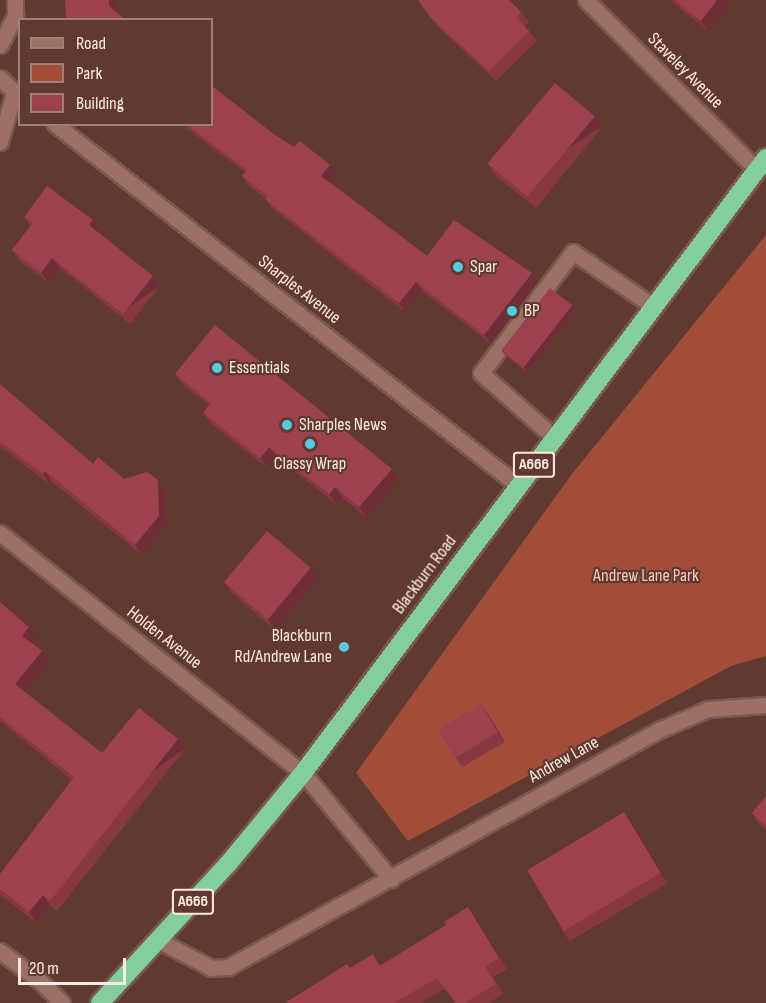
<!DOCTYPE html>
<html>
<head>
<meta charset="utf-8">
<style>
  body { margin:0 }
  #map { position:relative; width:766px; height:1003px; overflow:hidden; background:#603a31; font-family:"Sofia Sans Condensed",sans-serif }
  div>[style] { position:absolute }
  .green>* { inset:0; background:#a14d3a }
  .roads { filter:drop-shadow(2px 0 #785851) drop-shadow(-2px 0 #785851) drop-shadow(0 2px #785851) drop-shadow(0 -2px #785851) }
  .lane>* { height:15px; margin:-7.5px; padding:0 7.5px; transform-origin:7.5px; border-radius:7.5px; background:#9b7065 }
  .street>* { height:15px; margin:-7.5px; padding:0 7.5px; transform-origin:7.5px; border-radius:7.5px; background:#9b7065 }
  .highway>* { height:18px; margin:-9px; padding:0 9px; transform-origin:9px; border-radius:9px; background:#84ce9c }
  .wall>* { inset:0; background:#873843 }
  .shaded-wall>* { inset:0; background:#6e2e37; transform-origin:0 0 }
  .building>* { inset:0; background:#9d414e; transform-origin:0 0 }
  .dots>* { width:16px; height:16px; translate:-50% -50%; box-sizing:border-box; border:3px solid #603a31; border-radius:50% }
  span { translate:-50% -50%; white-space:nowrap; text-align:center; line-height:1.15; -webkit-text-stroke:4.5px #603a31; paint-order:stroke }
  .shield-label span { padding:2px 4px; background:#603a31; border:2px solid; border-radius:4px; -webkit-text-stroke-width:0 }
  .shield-label { font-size:16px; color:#fde9e4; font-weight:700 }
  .street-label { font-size:18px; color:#fde9e4 }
  .poi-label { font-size:18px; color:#fde9e4 }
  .left { translate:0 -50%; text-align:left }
  .right { translate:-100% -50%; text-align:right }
  .park-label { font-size:18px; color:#fbc9bc }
  .legend { position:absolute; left:18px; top:18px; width:195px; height:108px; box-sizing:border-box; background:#603a31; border:2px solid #9f8079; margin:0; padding:8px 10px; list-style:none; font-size:18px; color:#fde9e4 }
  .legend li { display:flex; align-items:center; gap:12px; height:30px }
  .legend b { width:30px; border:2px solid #9f8079 }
  .scale { position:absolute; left:18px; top:958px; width:108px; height:27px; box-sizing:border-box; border:3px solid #fde9e4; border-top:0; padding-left:8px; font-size:18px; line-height:21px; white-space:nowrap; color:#fde9e4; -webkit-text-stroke:4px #603a31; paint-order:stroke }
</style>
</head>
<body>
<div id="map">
  <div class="green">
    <div style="clip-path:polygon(766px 235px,766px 656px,731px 666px,408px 841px,356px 773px,572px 474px)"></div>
  </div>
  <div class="roads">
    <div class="lane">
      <div style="left:555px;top:438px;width:98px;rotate:-138.7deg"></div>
      <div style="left:481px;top:373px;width:152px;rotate:-52.8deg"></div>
      <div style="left:573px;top:252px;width:97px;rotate:34deg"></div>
    </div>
    <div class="street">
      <div style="left:586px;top:0;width:241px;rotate:44.8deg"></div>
      <div style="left:0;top:45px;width:34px;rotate:-63deg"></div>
      <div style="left:15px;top:15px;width:15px;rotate:-90deg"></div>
      <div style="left:0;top:78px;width:28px;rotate:44deg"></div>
      <div style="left:55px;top:124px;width:589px;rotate:37.96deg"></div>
      <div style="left:0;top:142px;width:52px;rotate:-74.4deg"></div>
      <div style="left:0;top:533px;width:387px;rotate:38.4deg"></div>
      <div style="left:303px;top:773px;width:138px;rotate:50.3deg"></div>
      <div style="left:158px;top:940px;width:60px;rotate:27.8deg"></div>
      <div style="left:211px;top:968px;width:17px;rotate:-3deg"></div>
      <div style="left:228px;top:967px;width:492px;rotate:-28.8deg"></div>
      <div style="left:659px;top:730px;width:53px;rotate:-23.2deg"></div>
      <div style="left:708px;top:709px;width:58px;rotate:-3.9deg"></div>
      <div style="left:0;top:951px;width:50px;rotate:36.9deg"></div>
      <div style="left:40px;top:981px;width:31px;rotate:45deg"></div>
    </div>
    <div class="highway">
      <div style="left:100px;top:1003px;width:189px;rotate:-47.4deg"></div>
      <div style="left:228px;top:864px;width:118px;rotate:-50.5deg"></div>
      <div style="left:303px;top:773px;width:770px;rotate:-53.03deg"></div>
    </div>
  </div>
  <div class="wall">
    <div style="clip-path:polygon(418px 0,521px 12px,529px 22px,525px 26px,537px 41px,496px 81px,439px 28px)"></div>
    <div style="clip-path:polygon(670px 0,733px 0,708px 31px)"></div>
    <div style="clip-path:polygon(595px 116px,602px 127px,536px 208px,496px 176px,489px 165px)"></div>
    <div style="clip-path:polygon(181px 124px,212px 124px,275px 135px,336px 174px,330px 182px,427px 256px,532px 273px,538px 282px,491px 344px,422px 291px,405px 312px,272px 208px,266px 199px,248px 185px,242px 176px,245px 172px)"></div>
    <div style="clip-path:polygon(24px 217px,100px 231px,99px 233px,160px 286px,130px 324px,60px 268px,49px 283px,20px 261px,12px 250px,30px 226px)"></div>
    <div style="clip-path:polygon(572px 305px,575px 310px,527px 373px,506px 356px,502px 351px)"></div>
    <div style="clip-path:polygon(175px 374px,392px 469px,399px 479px,367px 518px,343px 498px,337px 505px,277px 457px,268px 468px,210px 423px,203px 413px,209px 405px,183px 385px)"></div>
    <div style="clip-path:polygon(0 384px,93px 464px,124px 479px,165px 491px,166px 526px,142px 555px,52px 482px,50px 485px,0 446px)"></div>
    <div style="clip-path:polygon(319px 579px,275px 630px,231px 592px,224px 582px)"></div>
    <div style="clip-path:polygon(0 602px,36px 637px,32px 643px,42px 651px,49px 661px,24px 692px,102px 753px,178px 739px,185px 749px,57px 911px,50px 905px,36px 923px,0 894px,0 874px,72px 780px,0 721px)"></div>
    <div style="clip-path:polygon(481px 704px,505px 742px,462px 767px,455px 757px)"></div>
    <div style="clip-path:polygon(766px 796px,766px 830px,759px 824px,752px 813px)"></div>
    <div style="clip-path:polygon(624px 812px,632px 823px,668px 883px,570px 941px,562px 931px)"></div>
    <div style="clip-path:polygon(468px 907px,507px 969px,493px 977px,503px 994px,488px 1003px,456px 1003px,445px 989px,420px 1003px,285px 1003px,350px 968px,381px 965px,446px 925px)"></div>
  </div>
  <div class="shaded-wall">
    <div style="clip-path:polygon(109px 0,115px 0,115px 15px,109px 6px)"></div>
    <div style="clip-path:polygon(717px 0,733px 0,708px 31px,701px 21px)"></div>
    <div style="left:595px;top:116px;width:13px;height:105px;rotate:58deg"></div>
    <div style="clip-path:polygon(330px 165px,336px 174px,328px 185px,321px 176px)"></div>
    <div style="clip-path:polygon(93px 220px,100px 231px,96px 236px,89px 225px)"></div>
    <div style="clip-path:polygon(52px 258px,60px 268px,49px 283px,41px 273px)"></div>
    <div style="clip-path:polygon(532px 273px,538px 282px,491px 344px,484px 335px)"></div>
    <div style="left:153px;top:276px;width:12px;height:48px;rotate:55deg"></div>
    <div style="clip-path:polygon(416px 282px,422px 291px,405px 312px,399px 303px)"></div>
    <div style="clip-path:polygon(572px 305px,575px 310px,527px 373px,524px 367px)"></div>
    <div style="clip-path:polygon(269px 447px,277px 457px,268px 468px,260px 458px)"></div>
    <div style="clip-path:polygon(392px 469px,399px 479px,367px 518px,359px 507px)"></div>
    <div style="clip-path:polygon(45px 471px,52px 482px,50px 485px,43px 474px)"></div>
    <div style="clip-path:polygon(158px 480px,165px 491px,166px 526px,142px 555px,135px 545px)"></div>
    <div style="clip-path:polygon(335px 487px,343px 498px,337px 505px,329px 494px)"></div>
    <div style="clip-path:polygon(311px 568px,319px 579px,275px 630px,268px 620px)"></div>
    <div style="clip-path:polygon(29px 627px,36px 637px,29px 646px,22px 636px)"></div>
    <div style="clip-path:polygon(42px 651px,49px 661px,22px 695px,15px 684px)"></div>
    <div style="clip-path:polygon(481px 704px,488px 714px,505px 742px,498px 732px)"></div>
    <div style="left:178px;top:739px;width:12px;height:206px;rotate:55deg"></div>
    <div style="clip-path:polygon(624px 812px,632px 823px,668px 883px,660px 873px)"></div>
    <div style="clip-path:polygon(43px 895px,50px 905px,36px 923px,29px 912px)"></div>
    <div style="clip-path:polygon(468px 907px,475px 917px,507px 969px,499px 958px)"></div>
  </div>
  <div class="building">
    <div style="clip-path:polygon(65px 0,109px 0,109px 6px,126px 20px,66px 20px)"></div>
    <div style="clip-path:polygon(418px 0,509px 0,521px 12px,516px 17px,529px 31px,489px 71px,431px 18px)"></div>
    <div style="clip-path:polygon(675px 0,717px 0,701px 21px)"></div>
    <div style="left:555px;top:83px;width:52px;height:105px;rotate:40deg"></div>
    <div style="clip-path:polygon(212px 86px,275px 135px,294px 147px,300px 141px,330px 165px,321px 176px,427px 256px,454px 220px,532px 273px,484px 335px,416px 282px,399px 303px,265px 199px,268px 196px,242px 176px,247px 170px,186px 124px,212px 124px)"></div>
    <div style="clip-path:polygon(47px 186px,93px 220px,89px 225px,153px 276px,123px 314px,52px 258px,41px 273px,12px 250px,33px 223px,24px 217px)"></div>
    <div style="left:550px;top:288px;width:28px;height:79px;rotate:38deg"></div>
    <div style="clip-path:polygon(215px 325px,392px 469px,359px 507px,335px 487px,329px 494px,269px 447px,260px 458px,203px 413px,211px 403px,175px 374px)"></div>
    <div style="clip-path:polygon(0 384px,93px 464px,98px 457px,124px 479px,147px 472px,158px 480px,159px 516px,135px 545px,45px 471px,43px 474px,0 442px)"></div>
    <div style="left:267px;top:531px;width:57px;height:67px;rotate:40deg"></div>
    <div style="clip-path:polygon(0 602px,29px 627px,22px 636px,42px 651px,15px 684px,102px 753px,139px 708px,178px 739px,50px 901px,43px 895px,29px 912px,0 889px,0 874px,74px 777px,0 717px)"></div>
    <div style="left:481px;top:704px;width:33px;height:50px;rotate:59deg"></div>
    <div style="clip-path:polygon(766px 796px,766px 826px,752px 813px)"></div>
    <div style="left:624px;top:812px;width:71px;height:113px;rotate:59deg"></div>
    <div style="clip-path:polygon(468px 907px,499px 958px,485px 967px,496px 984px,464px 1003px,456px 1003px,437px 978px,394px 1003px,285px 1003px,347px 964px,350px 968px,373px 954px,380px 966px,446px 925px,444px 922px)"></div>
  </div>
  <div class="dots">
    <div style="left:458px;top:267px;background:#57c9e2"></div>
    <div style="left:512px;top:311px;background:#57c9e2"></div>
    <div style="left:217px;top:368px;background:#57c9e2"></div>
    <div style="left:287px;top:425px;background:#57c9e2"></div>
    <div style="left:310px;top:444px;background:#57c9e2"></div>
    <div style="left:344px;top:647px;background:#57c9e2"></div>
  </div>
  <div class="shield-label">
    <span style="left:534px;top:465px">A666</span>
    <span style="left:193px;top:902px">A666</span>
  </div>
  <div class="street-label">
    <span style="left:685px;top:71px;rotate:45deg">Staveley Avenue</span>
    <span style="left:299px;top:290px;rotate:38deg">Sharples Avenue</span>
    <span style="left:425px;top:575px;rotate:-53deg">Blackburn Road</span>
    <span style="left:164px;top:638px;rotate:38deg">Holden Avenue</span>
    <span style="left:564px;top:760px;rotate:-29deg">Andrew Lane</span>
  </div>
  <div class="poi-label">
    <span class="left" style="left:470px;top:267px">Spar</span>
    <span class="left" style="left:524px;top:311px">BP</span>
    <span class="left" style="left:229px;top:368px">Essentials</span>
    <span class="left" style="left:299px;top:425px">Sharples News</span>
    <span style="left:310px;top:464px">Classy Wrap</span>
    <span class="right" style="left:332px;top:647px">Blackburn<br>Rd/Andrew Lane</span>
  </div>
  <div class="park-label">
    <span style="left:646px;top:576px">Andrew Lane Park</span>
  </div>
  <ul class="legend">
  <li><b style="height:8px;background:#9b7065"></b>Road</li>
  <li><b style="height:16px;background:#a14d3a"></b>Park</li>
  <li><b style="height:16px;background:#9d414e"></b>Building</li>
  </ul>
  <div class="scale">20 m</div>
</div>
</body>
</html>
